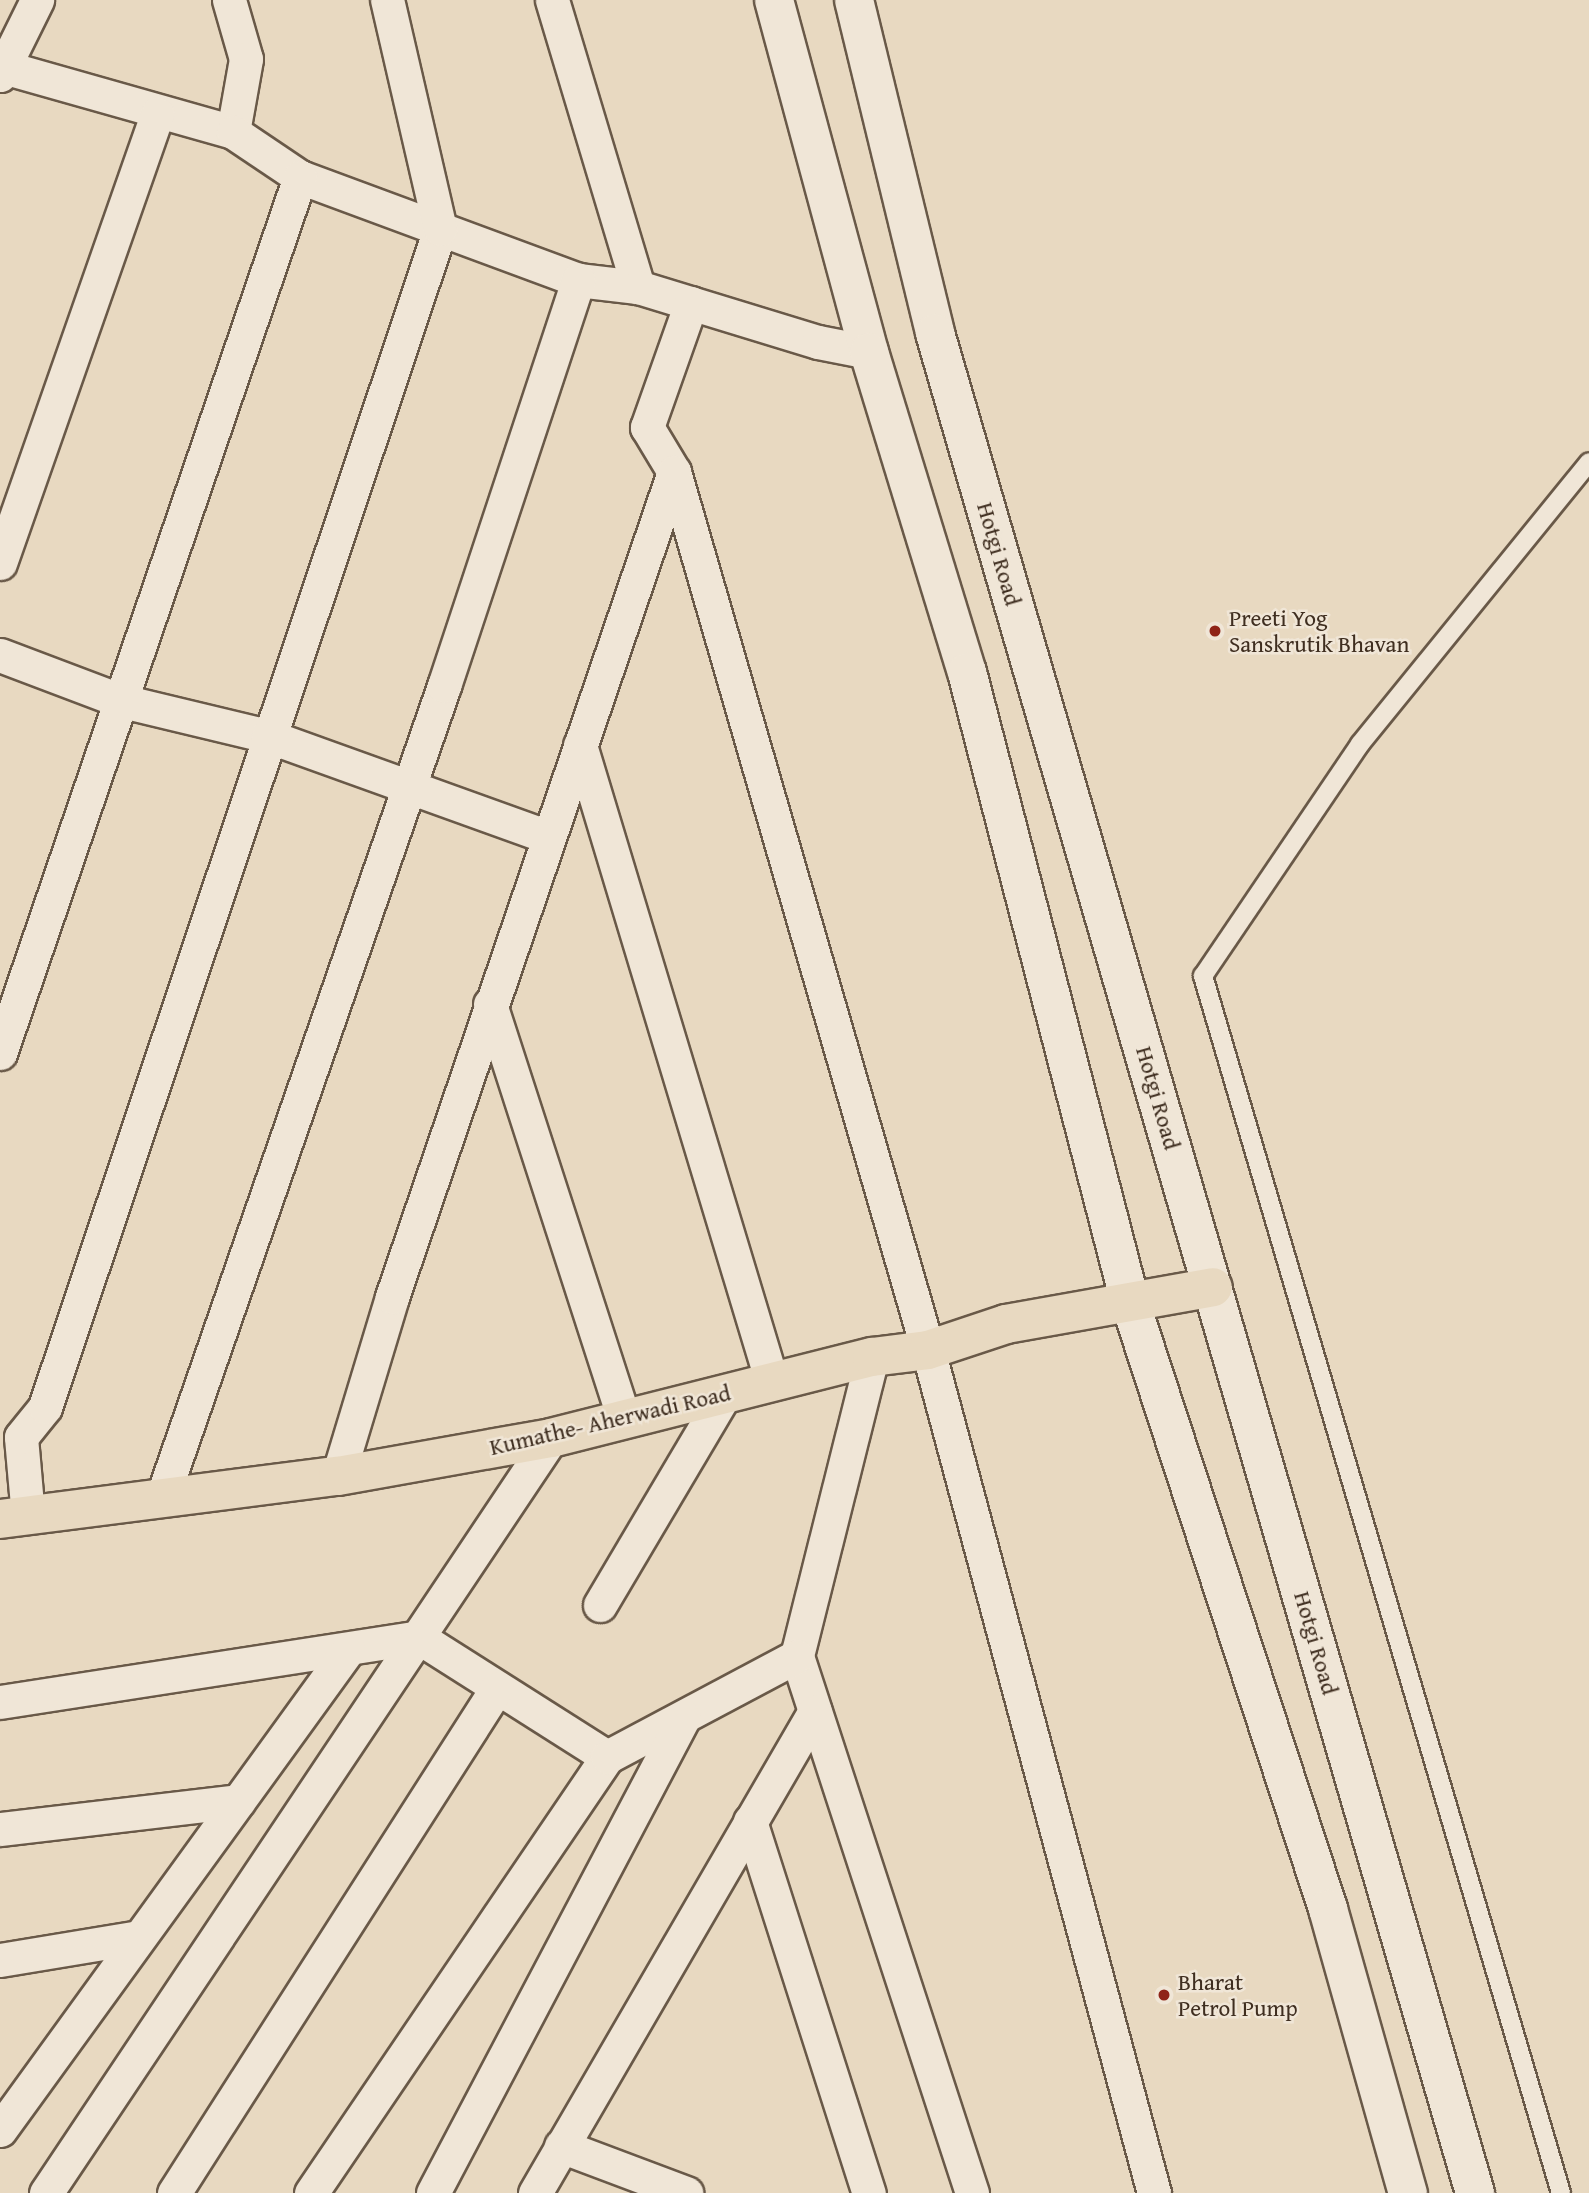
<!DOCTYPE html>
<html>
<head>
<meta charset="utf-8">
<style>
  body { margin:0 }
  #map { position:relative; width:1589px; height:2193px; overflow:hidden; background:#e8d9c1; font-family:"Gentium Book Plus",serif }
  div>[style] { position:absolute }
  .roads { filter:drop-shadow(2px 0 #695948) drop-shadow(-2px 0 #695948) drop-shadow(0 2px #695948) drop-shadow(0 -2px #695948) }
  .service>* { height:18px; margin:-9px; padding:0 9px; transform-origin:9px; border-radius:9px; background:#f0e6d7 }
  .minor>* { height:33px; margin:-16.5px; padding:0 16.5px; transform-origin:16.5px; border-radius:16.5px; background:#f0e6d7 }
  .secondary>* { height:38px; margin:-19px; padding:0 19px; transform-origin:19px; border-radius:19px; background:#f0e6d7 }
  .primary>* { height:38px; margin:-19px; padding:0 19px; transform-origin:19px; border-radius:19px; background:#e8d9c1 }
  .dots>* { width:19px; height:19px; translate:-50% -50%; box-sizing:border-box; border:4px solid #f0e6d7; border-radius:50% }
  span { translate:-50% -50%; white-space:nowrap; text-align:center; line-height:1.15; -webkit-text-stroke:5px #f0e6d7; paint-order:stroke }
  .street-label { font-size:23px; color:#3f2e20 }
  .poi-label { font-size:23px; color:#3f2e20 }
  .left { translate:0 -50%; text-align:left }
</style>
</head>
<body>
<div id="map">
  <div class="roads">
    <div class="service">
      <div style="left:1561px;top:2193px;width:1269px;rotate:-106.39deg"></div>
      <div style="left:1203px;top:976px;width:280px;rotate:-55.9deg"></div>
      <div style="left:1360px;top:744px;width:363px;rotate:-50.9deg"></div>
    </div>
    <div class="minor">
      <div style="left:229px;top:0;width:61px;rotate:73.9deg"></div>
      <div style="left:246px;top:59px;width:74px;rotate:100.1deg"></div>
      <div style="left:552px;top:0;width:300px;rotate:73.3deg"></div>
      <div style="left:0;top:66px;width:242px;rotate:15.8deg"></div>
      <div style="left:233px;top:132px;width:81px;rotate:33.9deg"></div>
      <div style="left:300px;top:177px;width:296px;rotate:20.3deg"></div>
      <div style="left:578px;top:280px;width:60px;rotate:6.7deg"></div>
      <div style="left:638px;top:287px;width:188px;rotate:17deg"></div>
      <div style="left:818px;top:342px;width:52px;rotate:11.1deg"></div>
      <div style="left:0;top:75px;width:84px;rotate:-63.7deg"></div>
      <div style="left:691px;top:303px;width:132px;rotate:109.5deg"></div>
      <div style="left:647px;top:427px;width:52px;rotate:59deg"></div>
      <div style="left:674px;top:472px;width:914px;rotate:73.87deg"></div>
      <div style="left:928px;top:1350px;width:873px;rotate:74.99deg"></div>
      <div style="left:0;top:563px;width:476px;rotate:-70.7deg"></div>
      <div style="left:0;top:655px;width:130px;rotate:20.7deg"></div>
      <div style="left:122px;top:701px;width:150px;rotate:13.5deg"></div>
      <div style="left:268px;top:736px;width:298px;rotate:19.8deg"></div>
      <div style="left:580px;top:745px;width:665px;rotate:73.23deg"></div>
      <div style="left:490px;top:1004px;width:437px;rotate:72.1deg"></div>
      <div style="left:0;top:1053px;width:926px;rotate:-71.1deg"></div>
      <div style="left:872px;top:1357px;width:308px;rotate:104.1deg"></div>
      <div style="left:797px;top:1656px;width:565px;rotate:71.95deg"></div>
      <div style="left:338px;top:1476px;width:187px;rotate:-73.2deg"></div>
      <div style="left:392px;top:1297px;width:872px;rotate:-71.13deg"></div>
      <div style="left:162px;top:1498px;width:860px;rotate:-70.85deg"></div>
      <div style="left:444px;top:686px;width:428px;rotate:-71.7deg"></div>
      <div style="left:28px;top:1516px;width:79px;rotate:-95.1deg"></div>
      <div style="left:21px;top:1437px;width:38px;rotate:-51deg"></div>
      <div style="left:45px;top:1407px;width:1242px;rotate:-71.46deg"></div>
      <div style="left:440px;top:229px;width:235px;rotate:-103deg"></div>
      <div style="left:600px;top:1605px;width:244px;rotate:-59.4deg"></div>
      <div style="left:0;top:1702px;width:423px;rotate:-8.8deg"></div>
      <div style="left:418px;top:1637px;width:224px;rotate:32.4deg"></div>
      <div style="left:750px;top:1821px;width:391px;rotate:72.3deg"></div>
      <div style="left:0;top:1829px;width:240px;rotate:-6.7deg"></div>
      <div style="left:0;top:1960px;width:141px;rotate:-9.4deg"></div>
      <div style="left:0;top:2130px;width:593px;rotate:-54.06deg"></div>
      <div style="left:561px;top:2146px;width:134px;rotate:20.6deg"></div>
      <div style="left:46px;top:2193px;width:908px;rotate:-56.22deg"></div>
      <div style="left:174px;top:2193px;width:599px;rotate:-57.4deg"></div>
      <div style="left:311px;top:2193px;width:527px;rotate:-55.83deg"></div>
      <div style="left:607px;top:1757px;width:215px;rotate:-28deg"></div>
      <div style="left:433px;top:2193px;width:538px;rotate:-62.2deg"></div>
      <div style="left:535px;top:2193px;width:557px;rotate:-59.85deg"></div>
    </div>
    <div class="secondary">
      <div style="left:774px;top:0;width:365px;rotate:74.9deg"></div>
      <div style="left:869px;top:352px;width:335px;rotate:73deg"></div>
      <div style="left:967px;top:672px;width:651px;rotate:75.49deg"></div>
      <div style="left:1130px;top:1302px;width:638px;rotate:71.93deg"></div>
      <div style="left:1328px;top:1909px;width:295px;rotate:74.3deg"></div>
      <div style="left:854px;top:0;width:343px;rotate:76.3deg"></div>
      <div style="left:935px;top:333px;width:1937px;rotate:73.81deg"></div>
    </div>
    <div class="primary">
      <div style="left:0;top:1519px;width:341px;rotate:-7.3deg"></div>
      <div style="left:338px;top:1476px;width:216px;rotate:-10.1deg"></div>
      <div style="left:551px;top:1438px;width:331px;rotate:-14.2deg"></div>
      <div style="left:872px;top:1357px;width:56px;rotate:-7.1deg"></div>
      <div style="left:928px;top:1350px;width:82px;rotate:-18.4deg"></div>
      <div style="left:1006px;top:1324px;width:210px;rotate:-10.1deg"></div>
    </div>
  </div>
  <div class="dots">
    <div style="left:1215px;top:631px;background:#8f2418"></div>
    <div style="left:1164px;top:1995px;background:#8f2418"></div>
  </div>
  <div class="street-label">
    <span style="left:999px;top:554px;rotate:74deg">Hotgi Road</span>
    <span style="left:1158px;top:1098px;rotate:74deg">Hotgi Road</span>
    <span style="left:610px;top:1420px;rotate:-13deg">Kumathe- Aherwadi Road</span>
    <span style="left:1316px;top:1643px;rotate:74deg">Hotgi Road</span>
  </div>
  <div class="poi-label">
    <span class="left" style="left:1229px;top:631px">Preeti Yog<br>Sanskrutik Bhavan</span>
    <span class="left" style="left:1178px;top:1995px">Bharat<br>Petrol Pump</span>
  </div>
</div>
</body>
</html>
